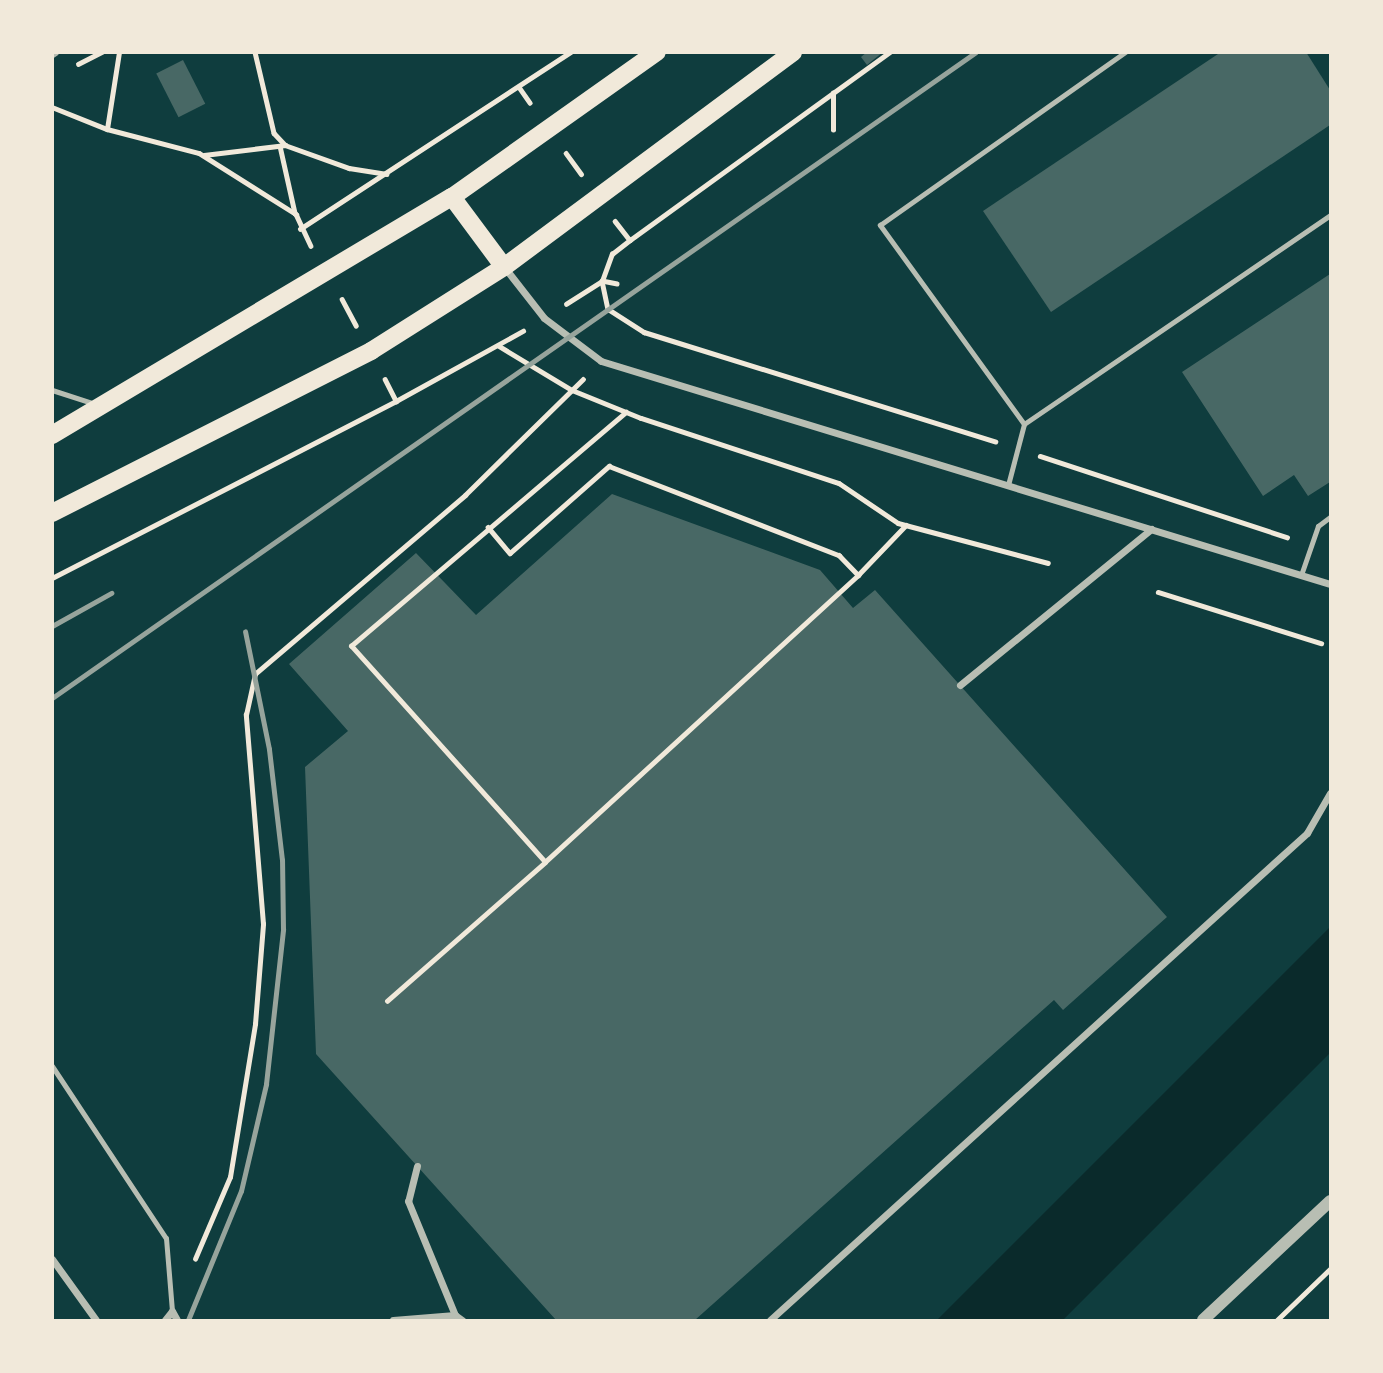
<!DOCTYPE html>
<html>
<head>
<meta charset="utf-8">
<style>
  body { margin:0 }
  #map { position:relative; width:1383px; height:1373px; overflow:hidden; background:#0f3d3e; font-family:"Varela Round",sans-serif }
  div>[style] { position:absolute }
  .water>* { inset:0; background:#0a2a2b }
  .building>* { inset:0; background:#486865; transform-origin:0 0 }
  .path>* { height:4.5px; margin:-2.25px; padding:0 2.25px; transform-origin:2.25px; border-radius:2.25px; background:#f1e9da }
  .service>* { height:5px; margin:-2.5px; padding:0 2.5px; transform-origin:2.5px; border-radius:2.5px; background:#b8beb3 }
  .minor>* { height:7px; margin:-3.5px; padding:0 3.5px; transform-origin:3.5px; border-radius:3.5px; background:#b8beb3 }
  .tertiary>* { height:12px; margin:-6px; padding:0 6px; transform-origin:6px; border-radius:6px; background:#b8beb3 }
  .primary>* { height:18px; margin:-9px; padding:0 9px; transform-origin:9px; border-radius:9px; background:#f1e9da }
  .rail>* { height:5px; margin:-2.5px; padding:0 2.5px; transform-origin:2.5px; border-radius:2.5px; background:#97a49c }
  span { translate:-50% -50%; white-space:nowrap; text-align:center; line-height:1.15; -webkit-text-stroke:5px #f1e9da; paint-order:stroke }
  .frame { position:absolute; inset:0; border:54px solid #f1e9da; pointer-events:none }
</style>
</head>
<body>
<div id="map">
  <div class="water">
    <div style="clip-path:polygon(1330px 927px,1330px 1053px,1063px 1320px,937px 1320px)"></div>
  </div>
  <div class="building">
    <div style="clip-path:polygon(867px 52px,883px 52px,867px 65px,861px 57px)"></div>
    <div style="clip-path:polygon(1221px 52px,1306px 52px,1330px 90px,1330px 125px,1051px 312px,983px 211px)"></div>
    <div style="left:183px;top:60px;width:49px;height:30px;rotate:63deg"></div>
    <div style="clip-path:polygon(1330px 274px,1330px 482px,1308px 496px,1294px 475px,1263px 496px,1182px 372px)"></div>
    <div style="clip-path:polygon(612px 494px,820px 570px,853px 608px,875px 590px,1167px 917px,1063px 1010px,1054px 1000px,695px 1320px,556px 1320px,316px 1054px,305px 767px,348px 731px,289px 664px,416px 553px,476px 615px)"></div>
  </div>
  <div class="path">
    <div style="left:255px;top:52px;width:83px;rotate:76.8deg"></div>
    <div style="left:274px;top:133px;width:16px;rotate:47deg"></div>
    <div style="left:285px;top:145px;width:68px;rotate:19.8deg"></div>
    <div style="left:349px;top:168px;width:38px;rotate:9deg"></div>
    <div style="left:78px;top:64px;width:27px;rotate:-27deg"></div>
    <div style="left:519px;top:87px;width:19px;rotate:55deg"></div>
    <div style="left:52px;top:107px;width:59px;rotate:21.8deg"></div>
    <div style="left:107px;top:129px;width:95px;rotate:14.6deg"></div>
    <div style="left:199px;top:153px;width:115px;rotate:32.2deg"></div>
    <div style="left:296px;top:214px;width:35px;rotate:65deg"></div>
    <div style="left:107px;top:129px;width:78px;rotate:-81.1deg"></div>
    <div style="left:833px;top:130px;width:37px;rotate:-90deg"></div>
    <div style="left:280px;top:146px;width:69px;rotate:77.4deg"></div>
    <div style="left:566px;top:153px;width:26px;rotate:54deg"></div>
    <div style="left:204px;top:155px;width:82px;rotate:-7deg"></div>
    <div style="left:615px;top:221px;width:24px;rotate:52deg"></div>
    <div style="left:300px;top:229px;width:323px;rotate:-33.2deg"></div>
    <div style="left:617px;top:284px;width:15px;rotate:-169deg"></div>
    <div style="left:602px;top:281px;width:29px;rotate:78deg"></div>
    <div style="left:608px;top:309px;width:43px;rotate:32.6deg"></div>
    <div style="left:644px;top:332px;width:368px;rotate:17.3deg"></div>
    <div style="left:342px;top:299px;width:30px;rotate:62deg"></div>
    <div style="left:566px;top:304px;width:43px;rotate:-32.6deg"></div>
    <div style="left:602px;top:281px;width:29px;rotate:-70deg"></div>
    <div style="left:612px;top:254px;width:23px;rotate:-38deg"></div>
    <div style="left:630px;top:240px;width:321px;rotate:-35.9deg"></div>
    <div style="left:499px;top:346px;width:85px;rotate:31.1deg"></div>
    <div style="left:572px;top:390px;width:74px;rotate:22.1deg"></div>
    <div style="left:641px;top:418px;width:208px;rotate:18.2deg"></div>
    <div style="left:839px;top:483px;width:71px;rotate:34.1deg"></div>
    <div style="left:898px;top:523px;width:155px;rotate:14.9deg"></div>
    <div style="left:385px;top:379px;width:25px;rotate:63deg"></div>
    <div style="left:396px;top:401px;width:145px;rotate:-28.9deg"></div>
    <div style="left:1040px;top:456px;width:260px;rotate:18.2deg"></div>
    <div style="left:488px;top:527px;width:34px;rotate:50deg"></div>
    <div style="left:510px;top:553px;width:132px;rotate:-41.3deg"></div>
    <div style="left:609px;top:466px;width:247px;rotate:21.2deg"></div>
    <div style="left:839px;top:555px;width:28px;rotate:46deg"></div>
    <div style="left:52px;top:578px;width:387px;rotate:-27.2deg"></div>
    <div style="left:1158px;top:592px;width:171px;rotate:17.4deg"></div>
    <div style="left:545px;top:862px;width:425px;rotate:-42.5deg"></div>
    <div style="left:858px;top:575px;width:69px;rotate:-46.2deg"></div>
    <div style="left:387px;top:1001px;width:210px;rotate:-41.3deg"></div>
    <div style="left:545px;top:862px;width:290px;rotate:-131.9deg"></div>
    <div style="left:351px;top:646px;width:361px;rotate:-40.4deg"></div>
    <div style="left:195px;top:1259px;width:89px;rotate:-66.9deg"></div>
    <div style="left:230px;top:1177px;width:155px;rotate:-80.7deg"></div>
    <div style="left:255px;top:1024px;width:100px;rotate:-85.4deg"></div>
    <div style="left:263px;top:924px;width:210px;rotate:-94.7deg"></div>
    <div style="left:246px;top:715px;width:42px;rotate:-77.6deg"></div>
    <div style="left:255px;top:674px;width:276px;rotate:-40.4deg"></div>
    <div style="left:465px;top:495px;width:165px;rotate:-44.5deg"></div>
    <div style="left:1277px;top:1320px;width:74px;rotate:-43.9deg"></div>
  </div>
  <div class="service">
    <div style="left:52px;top:390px;width:45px;rotate:18deg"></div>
    <div style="left:1024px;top:424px;width:371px;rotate:-34.3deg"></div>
    <div style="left:1008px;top:485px;width:63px;rotate:-75.3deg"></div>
    <div style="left:1024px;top:424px;width:246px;rotate:-125.9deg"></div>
    <div style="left:880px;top:225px;width:300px;rotate:-35.2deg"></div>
    <div style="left:1301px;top:575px;width:52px;rotate:-70.9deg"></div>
    <div style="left:1318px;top:526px;width:15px;rotate:-37deg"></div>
    <div style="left:52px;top:1066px;width:206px;rotate:56.5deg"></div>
    <div style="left:166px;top:1238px;width:73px;rotate:85.3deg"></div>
  </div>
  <div class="minor">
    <div style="left:52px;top:54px;width:4px;rotate:-34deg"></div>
    <div style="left:505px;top:268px;width:63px;rotate:52deg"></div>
    <div style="left:544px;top:318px;width:71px;rotate:37deg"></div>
    <div style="left:601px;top:361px;width:762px;rotate:17.01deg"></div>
    <div style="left:960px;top:685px;width:247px;rotate:-39.2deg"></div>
    <div style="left:417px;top:1166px;width:36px;rotate:104deg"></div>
    <div style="left:408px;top:1201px;width:123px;rotate:67.6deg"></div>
    <div style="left:52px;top:1259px;width:75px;rotate:54.2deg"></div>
    <div style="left:165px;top:1320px;width:11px;rotate:-52deg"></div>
    <div style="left:172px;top:1311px;width:10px;rotate:61deg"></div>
    <div style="left:393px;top:1320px;width:62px;rotate:-4.6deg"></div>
    <div style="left:455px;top:1315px;width:9px;rotate:36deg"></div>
    <div style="left:770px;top:1320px;width:725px;rotate:-42.2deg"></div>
    <div style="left:1307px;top:833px;width:46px;rotate:-60.1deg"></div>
  </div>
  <div class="tertiary">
    <div style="left:1203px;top:1320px;width:174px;rotate:-43.1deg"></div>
  </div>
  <div class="primary">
    <div style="left:452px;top:197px;width:87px;rotate:53.4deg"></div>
    <div style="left:52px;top:435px;width:465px;rotate:-30.8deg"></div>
    <div style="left:452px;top:197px;width:251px;rotate:-35.3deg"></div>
    <div style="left:52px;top:513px;width:358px;rotate:-26.9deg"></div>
    <div style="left:371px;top:351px;width:157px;rotate:-32.3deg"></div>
    <div style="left:504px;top:267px;width:360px;rotate:-36.6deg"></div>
  </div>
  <div class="rail">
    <div style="left:52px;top:626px;width:68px;rotate:-29.2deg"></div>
    <div style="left:52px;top:698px;width:1127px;rotate:-34.96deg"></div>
    <div style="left:188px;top:1320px;width:139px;rotate:-67.7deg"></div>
    <div style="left:241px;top:1191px;width:110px;rotate:-76.8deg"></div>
    <div style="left:266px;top:1084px;width:156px;rotate:-83.7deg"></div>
    <div style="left:283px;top:929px;width:69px;rotate:-90.8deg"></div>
    <div style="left:282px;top:860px;width:112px;rotate:-96.7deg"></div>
    <div style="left:269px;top:749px;width:120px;rotate:-101.5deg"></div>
  </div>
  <div class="frame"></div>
</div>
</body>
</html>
